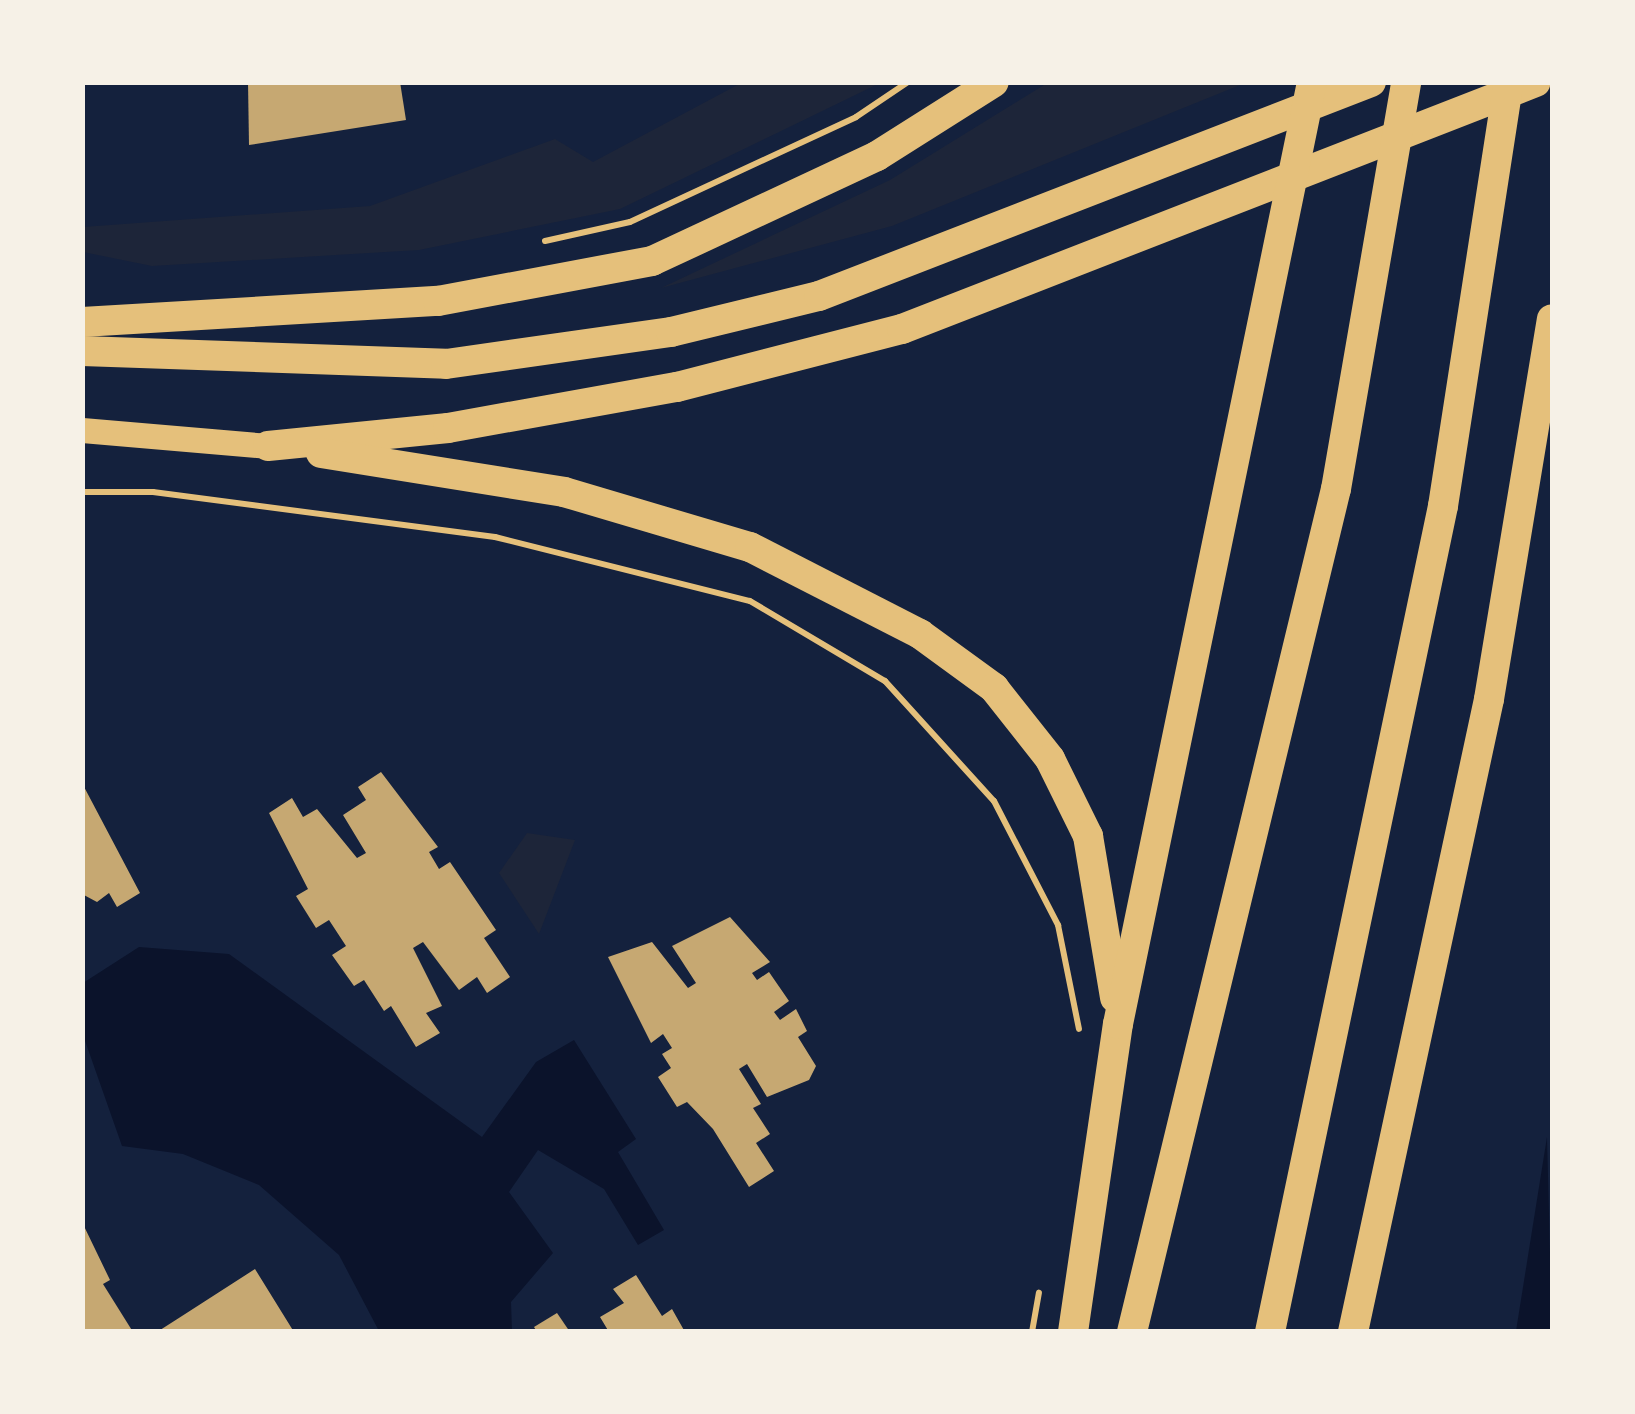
<!DOCTYPE html>
<html>
<head>
<meta charset="utf-8">
<style>
  body { margin:0 }
  #map { position:relative; width:1635px; height:1414px; overflow:hidden; background:#14213d; font-family:Inter,sans-serif }
  div>[style] { position:absolute }
  .green>* { inset:0; background:#1d2539 }
  .water>* { inset:0; background:#0b132b }
  .building>* { inset:0; background:#c6a872 }
  .path>* { height:6px; margin:-3px; padding:0 3px; transform-origin:3px; border-radius:3px; background:#e5c07b }
  .primary>* { height:25px; margin:-12.5px; padding:0 12.5px; transform-origin:12.5px; border-radius:12.5px; background:#e5c07b }
  .motorway>* { height:30px; margin:-15px; padding:0 15px; transform-origin:15px; border-radius:15px; background:#e5c07b }
  span { translate:-50% -50%; white-space:nowrap; text-align:center; line-height:1.15; -webkit-text-stroke:8px #f6f1e7; paint-order:stroke }
  .frame { position:absolute; inset:0; border:85px solid #f6f1e7; pointer-events:none }
</style>
</head>
<body>
<div id="map">
  <div class="green">
    <div style="clip-path:polygon(743px 82px,880px 83px,620px 209px,419px 250px,152px 266px,83px 252px,83px 227px,370px 206px,555px 139px,593px 162px)"></div>
    <div style="clip-path:polygon(1049px 82px,1245px 83px,892px 226px,661px 288px,890px 180px)"></div>
    <div style="clip-path:polygon(527px 833px,575px 840px,539px 934px,499px 873px)"></div>
  </div>
  <div class="water">
    <div style="clip-path:polygon(139px 947px,229px 954px,482px 1137px,536px 1062px,574px 1040px,636px 1139px,618px 1152px,664px 1230px,638px 1245px,604px 1189px,538px 1150px,509px 1192px,553px 1253px,511px 1302px,512px 1331px,379px 1331px,339px 1255px,259px 1185px,183px 1154px,122px 1146px,83px 1035px,83px 983px)"></div>
    <div style="clip-path:polygon(1547px 1137px,1552px 1331px,1516px 1331px)"></div>
  </div>
  <div class="building">
    <div style="clip-path:polygon(248px 82px,400px 82px,406px 120px,249px 145px)"></div>
    <div style="clip-path:polygon(381px 772px,438px 847px,429px 852px,439px 869px,450px 862px,496px 930px,484px 938px,510px 977px,487px 993px,477px 977px,459px 990px,423px 942px,413px 948px,442px 1006px,426px 1013px,440px 1033px,416px 1047px,391px 1006px,384px 1011px,364px 980px,354px 986px,332px 955px,346px 946px,329px 920px,316px 928px,296px 896px,308px 889px,269px 813px,292px 798px,303px 817px,317px 809px,357px 858px,366px 853px,343px 815px,366px 800px,358px 787px)"></div>
    <div style="clip-path:polygon(82px 783px,140px 893px,117px 907px,109px 893px,97px 902px,82px 894px)"></div>
    <div style="clip-path:polygon(730px 917px,770px 962px,752px 973px,757px 980px,769px 972px,789px 1001px,774px 1012px,780px 1020px,796px 1009px,807px 1031px,798px 1037px,816px 1066px,809px 1080px,767px 1097px,747px 1064px,739px 1069px,761px 1104px,753px 1108px,770px 1134px,756px 1143px,774px 1171px,749px 1187px,713px 1129px,687px 1102px,677px 1107px,658px 1077px,671px 1068px,662px 1054px,672px 1048px,663px 1034px,651px 1043px,608px 957px,652px 942px,688px 988px,696px 983px,672px 946px)"></div>
    <div style="clip-path:polygon(82px 1222px,110px 1280px,103px 1284px,133px 1332px,82px 1332px)"></div>
    <div style="clip-path:polygon(255px 1269px,294px 1332px,157px 1332px,182px 1316px)"></div>
    <div style="clip-path:polygon(636px 1275px,662px 1316px,672px 1309px,685px 1332px,609px 1332px,600px 1317px,624px 1303px,613px 1289px)"></div>
    <div style="clip-path:polygon(557px 1313px,570px 1332px,537px 1332px,534px 1327px)"></div>
  </div>
  <div class="path">
    <div style="left:545px;top:241px;width:87px;rotate:-12.6deg"></div>
    <div style="left:630px;top:222px;width:249px;rotate:-24.9deg"></div>
    <div style="left:856px;top:117px;width:63px;rotate:-33.9deg"></div>
    <div style="left:82px;top:492px;width:71px"></div>
    <div style="left:153px;top:492px;width:345px;rotate:7.5deg"></div>
    <div style="left:495px;top:537px;width:263px;rotate:14.1deg"></div>
    <div style="left:750px;top:601px;width:157px;rotate:30.7deg"></div>
    <div style="left:885px;top:681px;width:162px;rotate:47.8deg"></div>
    <div style="left:994px;top:801px;width:140px;rotate:62.7deg"></div>
    <div style="left:1058px;top:925px;width:106px;rotate:78.6deg"></div>
    <div style="left:1032px;top:1332px;width:40px;rotate:-80deg"></div>
  </div>
  <div class="primary">
    <div style="left:82px;top:430px;width:187px;rotate:4.9deg"></div>
  </div>
  <div class="motorway">
    <div style="left:82px;top:322px;width:357px;rotate:-3.4deg"></div>
    <div style="left:438px;top:301px;width:218px;rotate:-10.6deg"></div>
    <div style="left:652px;top:261px;width:248px;rotate:-25deg"></div>
    <div style="left:877px;top:156px;width:138px;rotate:-32.3deg"></div>
    <div style="left:82px;top:351px;width:364px;rotate:2deg"></div>
    <div style="left:446px;top:364px;width:227px;rotate:-8.1deg"></div>
    <div style="left:671px;top:332px;width:152px;rotate:-13.7deg"></div>
    <div style="left:819px;top:296px;width:592px;rotate:-21.19deg"></div>
    <div style="left:268px;top:446px;width:181px;rotate:-5.7deg"></div>
    <div style="left:448px;top:428px;width:233px;rotate:-10.2deg"></div>
    <div style="left:677px;top:387px;width:232px;rotate:-14.5deg"></div>
    <div style="left:902px;top:329px;width:680px;rotate:-21.29deg"></div>
    <div style="left:321px;top:453px;width:246px;rotate:9.1deg"></div>
    <div style="left:564px;top:492px;width:194px;rotate:16.5deg"></div>
    <div style="left:750px;top:547px;width:191px;rotate:27.1deg"></div>
    <div style="left:920px;top:634px;width:92px;rotate:36.1deg"></div>
    <div style="left:994px;top:688px;width:90px;rotate:51.7deg"></div>
    <div style="left:1050px;top:759px;width:86px;rotate:63.7deg"></div>
    <div style="left:1088px;top:836px;width:164px;rotate:80.5deg"></div>
    <div style="left:1073px;top:1332px;width:311px;rotate:-81.7deg"></div>
    <div style="left:1118px;top:1024px;width:962px;rotate:-78.36deg"></div>
    <div style="left:1132px;top:1332px;width:867px;rotate:-76.4deg"></div>
    <div style="left:1336px;top:489px;width:413px;rotate:-80.2deg"></div>
    <div style="left:1270px;top:1332px;width:844px;rotate:-78.17deg"></div>
    <div style="left:1443px;top:506px;width:429px;rotate:-81.2deg"></div>
    <div style="left:1353px;top:1332px;width:647px;rotate:-77.87deg"></div>
    <div style="left:1489px;top:699px;width:385px;rotate:-80.6deg"></div>
  </div>
  <div class="frame"></div>
</div>
</body>
</html>
